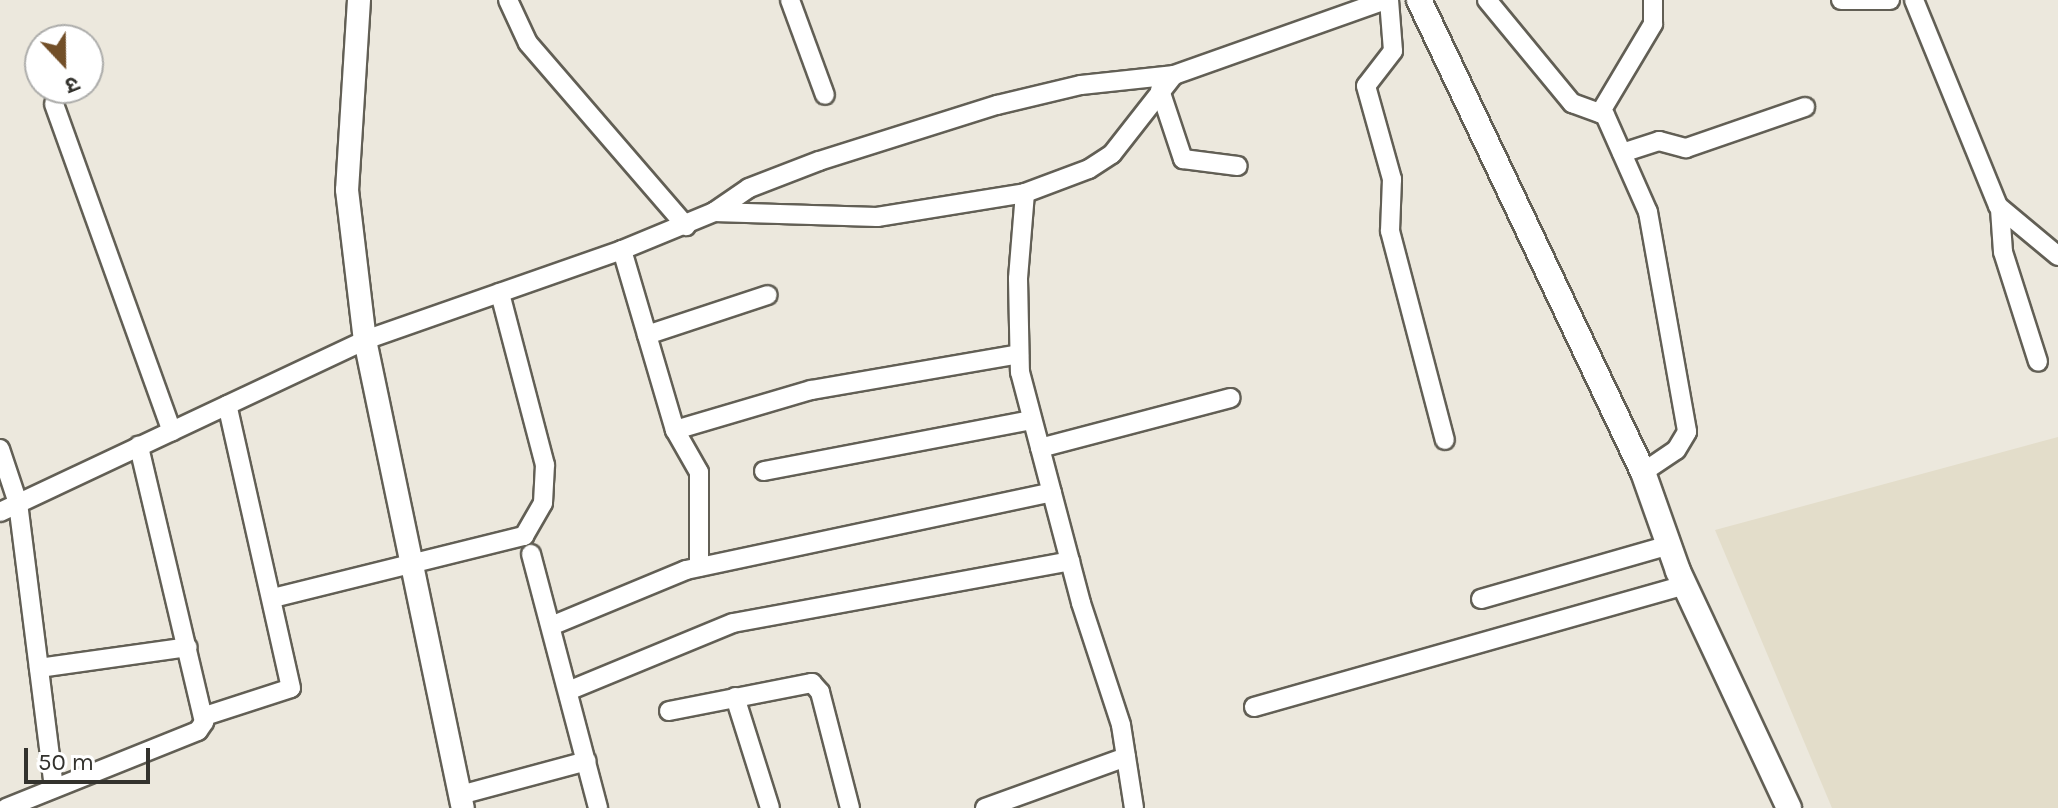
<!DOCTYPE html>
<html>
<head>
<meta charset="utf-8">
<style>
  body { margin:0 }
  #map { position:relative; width:2058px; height:808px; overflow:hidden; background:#ece8dd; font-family:Karla,"Noto Sans Devanagari",sans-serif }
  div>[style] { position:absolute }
  .built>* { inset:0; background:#e3ddca }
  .roads { filter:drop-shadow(2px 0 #625f55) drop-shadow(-2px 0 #625f55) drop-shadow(0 2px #625f55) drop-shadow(0 -2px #625f55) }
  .minor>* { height:18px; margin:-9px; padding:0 9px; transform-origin:9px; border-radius:9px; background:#fff }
  .tertiary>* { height:22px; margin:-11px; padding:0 11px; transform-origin:11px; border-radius:11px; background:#fff }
  .secondary>* { height:24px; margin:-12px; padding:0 12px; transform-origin:12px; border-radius:12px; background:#fff }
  span { translate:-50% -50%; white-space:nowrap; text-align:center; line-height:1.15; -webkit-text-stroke:7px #fff; paint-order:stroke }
  .north { position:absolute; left:24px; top:24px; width:80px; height:80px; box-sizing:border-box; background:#fff; border:2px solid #adadab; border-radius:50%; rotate:158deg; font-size:22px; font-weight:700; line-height:32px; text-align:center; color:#33322d }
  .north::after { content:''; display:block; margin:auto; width:28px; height:36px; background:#724f28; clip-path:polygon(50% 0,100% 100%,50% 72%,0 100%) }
  .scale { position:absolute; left:24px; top:748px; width:126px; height:36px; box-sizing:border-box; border:4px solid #33322d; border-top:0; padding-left:10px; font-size:24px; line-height:28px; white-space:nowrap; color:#33322d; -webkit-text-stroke:6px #fff; paint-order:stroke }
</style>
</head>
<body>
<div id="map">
  <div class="built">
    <div style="clip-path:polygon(2058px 437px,2058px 808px,1832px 808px,1715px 530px)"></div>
  </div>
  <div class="roads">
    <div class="minor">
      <div style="left:508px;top:0;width:47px;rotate:65.1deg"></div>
      <div style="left:528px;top:43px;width:242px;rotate:49.2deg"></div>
      <div style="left:790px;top:0;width:101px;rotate:69.8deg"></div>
      <div style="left:1389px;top:0;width:51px;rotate:85.5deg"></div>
      <div style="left:1393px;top:51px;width:44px;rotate:127.6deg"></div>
      <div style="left:1366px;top:86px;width:97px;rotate:74.4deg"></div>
      <div style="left:1392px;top:179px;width:52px;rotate:92.2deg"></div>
      <div style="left:1390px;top:231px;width:216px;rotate:75.3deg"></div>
      <div style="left:1487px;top:0;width:134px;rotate:50.5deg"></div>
      <div style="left:1572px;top:103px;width:35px;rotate:20deg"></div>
      <div style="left:1605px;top:115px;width:106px;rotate:66.1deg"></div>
      <div style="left:1648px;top:212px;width:223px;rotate:79.9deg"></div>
      <div style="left:1687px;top:432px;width:21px;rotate:121deg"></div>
      <div style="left:1676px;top:450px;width:40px;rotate:146deg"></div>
      <div style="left:1841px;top:0;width:49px"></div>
      <div style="left:1914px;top:0;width:222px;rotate:67.8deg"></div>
      <div style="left:1998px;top:206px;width:78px;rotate:39.8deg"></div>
      <div style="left:1160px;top:90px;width:73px;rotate:71.6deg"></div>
      <div style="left:1183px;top:159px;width:55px;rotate:7.3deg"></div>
      <div style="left:54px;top:104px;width:348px;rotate:70.2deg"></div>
      <div style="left:1600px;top:113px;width:104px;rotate:-59.2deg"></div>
      <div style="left:1653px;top:24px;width:24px;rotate:-90deg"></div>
      <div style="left:1622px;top:153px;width:39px;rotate:-18deg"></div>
      <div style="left:1659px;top:141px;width:28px;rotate:15deg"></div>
      <div style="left:1686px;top:148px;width:126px;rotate:-19deg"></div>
      <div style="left:1025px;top:193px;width:86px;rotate:94.7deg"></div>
      <div style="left:1018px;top:279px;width:93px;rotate:88.8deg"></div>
      <div style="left:1020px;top:372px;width:239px;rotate:75.2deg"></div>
      <div style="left:1081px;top:603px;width:128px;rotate:71.8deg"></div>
      <div style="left:1121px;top:725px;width:84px;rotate:81.1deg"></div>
      <div style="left:2000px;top:209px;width:43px;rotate:86deg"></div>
      <div style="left:2003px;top:252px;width:115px;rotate:72.3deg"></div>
      <div style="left:714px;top:212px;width:42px;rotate:-34.4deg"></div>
      <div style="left:749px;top:188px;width:75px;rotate:-21.1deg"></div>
      <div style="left:819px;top:161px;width:187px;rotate:-17.5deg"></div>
      <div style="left:997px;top:105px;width:86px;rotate:-13.4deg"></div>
      <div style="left:1081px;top:85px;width:94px;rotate:-6.1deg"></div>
      <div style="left:622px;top:250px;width:188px;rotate:73.6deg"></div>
      <div style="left:675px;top:430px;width:48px;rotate:60.3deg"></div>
      <div style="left:699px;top:472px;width:95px;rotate:90deg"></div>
      <div style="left:647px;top:335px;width:127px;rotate:-18.3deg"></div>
      <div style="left:675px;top:430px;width:142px;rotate:-16.4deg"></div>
      <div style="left:811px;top:390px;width:211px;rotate:-9.8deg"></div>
      <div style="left:1040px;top:448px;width:197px;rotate:-14.7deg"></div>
      <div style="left:0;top:449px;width:57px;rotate:71.6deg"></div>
      <div style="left:18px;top:503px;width:287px;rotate:82.8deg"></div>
      <div style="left:764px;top:471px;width:273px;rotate:-10.8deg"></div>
      <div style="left:0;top:512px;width:403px;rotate:-25.2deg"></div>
      <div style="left:365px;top:340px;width:272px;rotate:-19.3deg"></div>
      <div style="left:622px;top:250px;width:100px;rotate:-22.4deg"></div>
      <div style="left:714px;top:212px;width:163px;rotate:1.8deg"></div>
      <div style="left:877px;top:217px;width:150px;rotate:-9.2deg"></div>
      <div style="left:1025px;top:193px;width:68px;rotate:-20.6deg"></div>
      <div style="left:1089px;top:169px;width:27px;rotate:-33deg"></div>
      <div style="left:1112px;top:154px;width:100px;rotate:-51.9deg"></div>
      <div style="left:1174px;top:75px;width:225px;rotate:-19.5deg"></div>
      <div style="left:531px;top:554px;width:263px;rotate:75.2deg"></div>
      <div style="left:273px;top:598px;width:259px;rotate:-13.9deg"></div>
      <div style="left:524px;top:536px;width:38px;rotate:-60deg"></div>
      <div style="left:543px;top:503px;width:38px;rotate:-87deg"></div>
      <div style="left:545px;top:465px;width:178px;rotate:-104.7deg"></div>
      <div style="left:1481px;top:599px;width:196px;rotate:-16deg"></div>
      <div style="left:551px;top:626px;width:146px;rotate:-22.5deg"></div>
      <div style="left:686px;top:570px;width:374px;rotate:-12deg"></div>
      <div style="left:39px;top:668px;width:150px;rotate:-8deg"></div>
      <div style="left:568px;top:691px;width:178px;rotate:-22.4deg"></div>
      <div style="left:733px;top:623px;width:343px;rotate:-10.4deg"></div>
      <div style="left:735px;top:697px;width:116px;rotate:72.5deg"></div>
      <div style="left:1254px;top:707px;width:448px;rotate:-15.8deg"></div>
      <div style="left:669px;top:711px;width:146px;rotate:-11.1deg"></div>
      <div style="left:812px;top:683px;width:12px;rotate:48deg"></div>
      <div style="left:820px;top:692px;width:120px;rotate:75.5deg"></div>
      <div style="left:205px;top:716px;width:90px;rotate:-18deg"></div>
      <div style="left:291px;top:688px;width:290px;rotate:-102.7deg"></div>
      <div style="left:460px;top:795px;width:131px;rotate:-15deg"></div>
      <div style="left:6px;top:808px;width:207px;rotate:-21.9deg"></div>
      <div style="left:198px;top:731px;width:11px;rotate:-56deg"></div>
      <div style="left:204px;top:722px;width:284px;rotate:-103.3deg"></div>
      <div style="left:985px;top:808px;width:150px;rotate:-19.9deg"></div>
    </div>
    <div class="tertiary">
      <div style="left:359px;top:0;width:190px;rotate:93.6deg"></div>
      <div style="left:347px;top:190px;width:151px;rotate:83.2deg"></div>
      <div style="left:365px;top:340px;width:478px;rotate:78.2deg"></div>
    </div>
    <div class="secondary">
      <div style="left:1419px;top:0;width:522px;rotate:64.61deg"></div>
      <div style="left:1643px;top:472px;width:105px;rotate:70.5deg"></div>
      <div style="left:1678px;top:571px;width:262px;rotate:64.9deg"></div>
    </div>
  </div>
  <div class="north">उ</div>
  <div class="scale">50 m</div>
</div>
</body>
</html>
